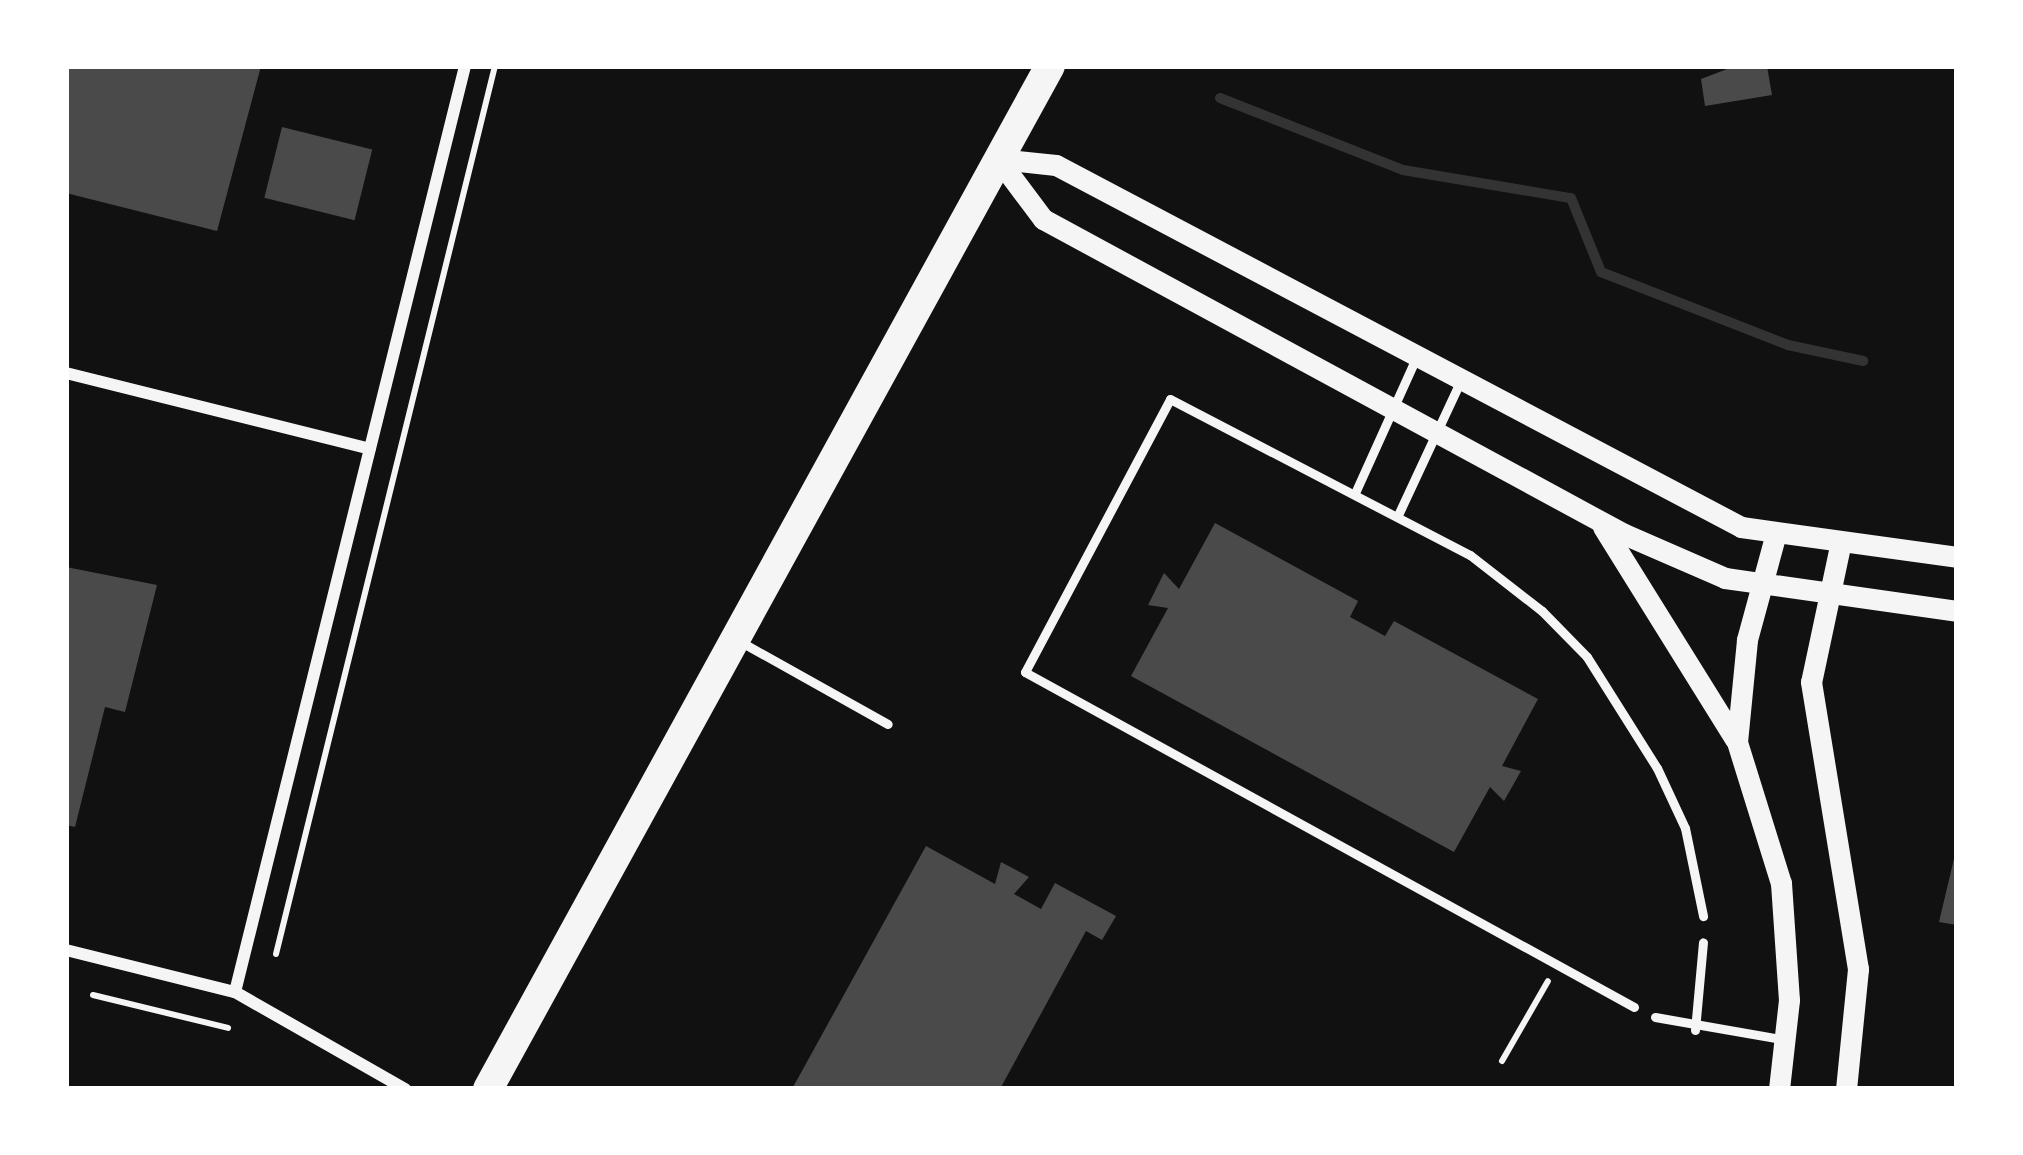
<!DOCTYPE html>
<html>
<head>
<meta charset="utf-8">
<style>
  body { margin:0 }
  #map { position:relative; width:2023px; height:1155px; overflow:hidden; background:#111; font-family:"Golos Text",sans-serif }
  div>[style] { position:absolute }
  .stream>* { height:10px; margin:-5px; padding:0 5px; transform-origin:5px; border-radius:5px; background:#333 }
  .building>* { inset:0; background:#4a4a4a; transform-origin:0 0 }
  .path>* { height:6px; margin:-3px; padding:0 3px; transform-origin:3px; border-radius:3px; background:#f5f5f5 }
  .service>* { height:9px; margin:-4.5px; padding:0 4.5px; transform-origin:4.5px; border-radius:4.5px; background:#f5f5f5 }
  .minor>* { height:12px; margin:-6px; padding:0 6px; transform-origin:6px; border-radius:6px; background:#f5f5f5 }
  .tertiary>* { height:21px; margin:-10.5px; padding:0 10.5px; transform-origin:10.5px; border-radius:10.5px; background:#f5f5f5 }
  .primary>* { height:30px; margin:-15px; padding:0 15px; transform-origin:15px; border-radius:15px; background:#f5f5f5 }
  span { translate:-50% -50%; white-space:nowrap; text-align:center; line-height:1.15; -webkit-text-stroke:12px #fff; paint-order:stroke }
  .frame { position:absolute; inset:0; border:69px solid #fff; pointer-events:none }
</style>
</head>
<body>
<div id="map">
  <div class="stream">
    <div style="left:1220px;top:98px;width:197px;rotate:21.5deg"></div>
    <div style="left:1403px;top:170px;width:170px;rotate:9.5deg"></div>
    <div style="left:1571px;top:198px;width:80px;rotate:67.9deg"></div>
    <div style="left:1601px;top:272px;width:201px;rotate:21.3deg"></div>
    <div style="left:1788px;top:345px;width:77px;rotate:12deg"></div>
  </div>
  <div class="building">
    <div style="clip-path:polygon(66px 66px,261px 66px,217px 231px,66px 193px)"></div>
    <div style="clip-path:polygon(1735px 66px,1767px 66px,1772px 95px,1705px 106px,1701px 79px)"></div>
    <div style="left:282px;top:127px;width:93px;height:73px;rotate:14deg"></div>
    <div style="clip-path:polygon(1215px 523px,1358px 601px,1350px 617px,1385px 636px,1394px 621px,1538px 699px,1502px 766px,1521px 771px,1504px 801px,1490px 787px,1454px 852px,1131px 676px,1168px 608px,1148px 605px,1164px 573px,1179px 589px)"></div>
    <div style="clip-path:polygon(66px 567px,157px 585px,125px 712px,105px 707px,75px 827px,66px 825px)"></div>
    <div style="clip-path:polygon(926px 846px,995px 884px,1001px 862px,1029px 877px,1014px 894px,1041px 909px,1055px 883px,1116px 916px,1102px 940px,1086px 931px,1000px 1089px,792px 1089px)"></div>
    <div style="clip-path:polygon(1957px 846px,1957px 925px,1939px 922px)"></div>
  </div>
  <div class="path">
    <div style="left:276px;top:954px;width:915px;rotate:-76.15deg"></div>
    <div style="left:93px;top:995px;width:139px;rotate:13.7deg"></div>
    <div style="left:1502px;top:1061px;width:92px;rotate:-60.1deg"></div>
  </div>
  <div class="service">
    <div style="left:1355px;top:493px;width:148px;rotate:-65.7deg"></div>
    <div style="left:1398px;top:515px;width:147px;rotate:-65deg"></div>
    <div style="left:741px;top:642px;width:168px;rotate:29.2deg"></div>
    <div style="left:1634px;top:1007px;width:695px;rotate:-151.19deg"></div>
    <div style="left:1025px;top:672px;width:309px;rotate:-62deg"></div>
    <div style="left:1170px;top:399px;width:338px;rotate:27.5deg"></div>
    <div style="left:1470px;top:555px;width:91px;rotate:37.9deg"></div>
    <div style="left:1542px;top:611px;width:64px;rotate:45.6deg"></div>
    <div style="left:1587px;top:657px;width:131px;rotate:57.8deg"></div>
    <div style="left:1657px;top:768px;width:66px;rotate:65deg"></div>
    <div style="left:1685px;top:828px;width:90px;rotate:78.4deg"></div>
    <div style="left:1655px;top:1017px;width:128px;rotate:9.9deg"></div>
    <div style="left:1695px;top:1030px;width:88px;rotate:-84.8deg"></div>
  </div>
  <div class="minor">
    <div style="left:66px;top:373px;width:313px;rotate:14deg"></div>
    <div style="left:66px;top:950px;width:174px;rotate:14deg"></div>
    <div style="left:235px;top:992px;width:196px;rotate:29.7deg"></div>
    <div style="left:235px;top:992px;width:954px;rotate:-76.05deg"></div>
  </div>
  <div class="tertiary">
    <div style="left:998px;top:159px;width:75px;rotate:53.1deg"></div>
    <div style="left:1043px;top:219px;width:661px;rotate:28.47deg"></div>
    <div style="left:1624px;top:534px;width:110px;rotate:23.5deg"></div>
    <div style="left:1725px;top:578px;width:234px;rotate:8.1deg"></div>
    <div style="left:998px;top:159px;width:58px;rotate:5.9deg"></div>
    <div style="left:1056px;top:165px;width:775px;rotate:27.85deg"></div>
    <div style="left:1741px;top:527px;width:218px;rotate:7.9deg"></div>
    <div style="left:1603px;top:527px;width:250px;rotate:58.1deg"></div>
    <div style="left:1776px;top:533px;width:111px;rotate:105.2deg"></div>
    <div style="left:1747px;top:640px;width:102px;rotate:95.6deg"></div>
    <div style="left:1737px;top:742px;width:148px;rotate:72.7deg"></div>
    <div style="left:1781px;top:883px;width:117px;rotate:86.1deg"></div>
    <div style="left:1789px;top:1000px;width:90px;rotate:96.4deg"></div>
    <div style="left:1840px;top:546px;width:139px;rotate:102deg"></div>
    <div style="left:1811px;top:682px;width:291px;rotate:80.7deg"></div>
    <div style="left:1858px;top:969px;width:121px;rotate:95.7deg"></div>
  </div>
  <div class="primary">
    <div style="left:488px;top:1089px;width:1167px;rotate:-61.22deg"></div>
  </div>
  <div class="frame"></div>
</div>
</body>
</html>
